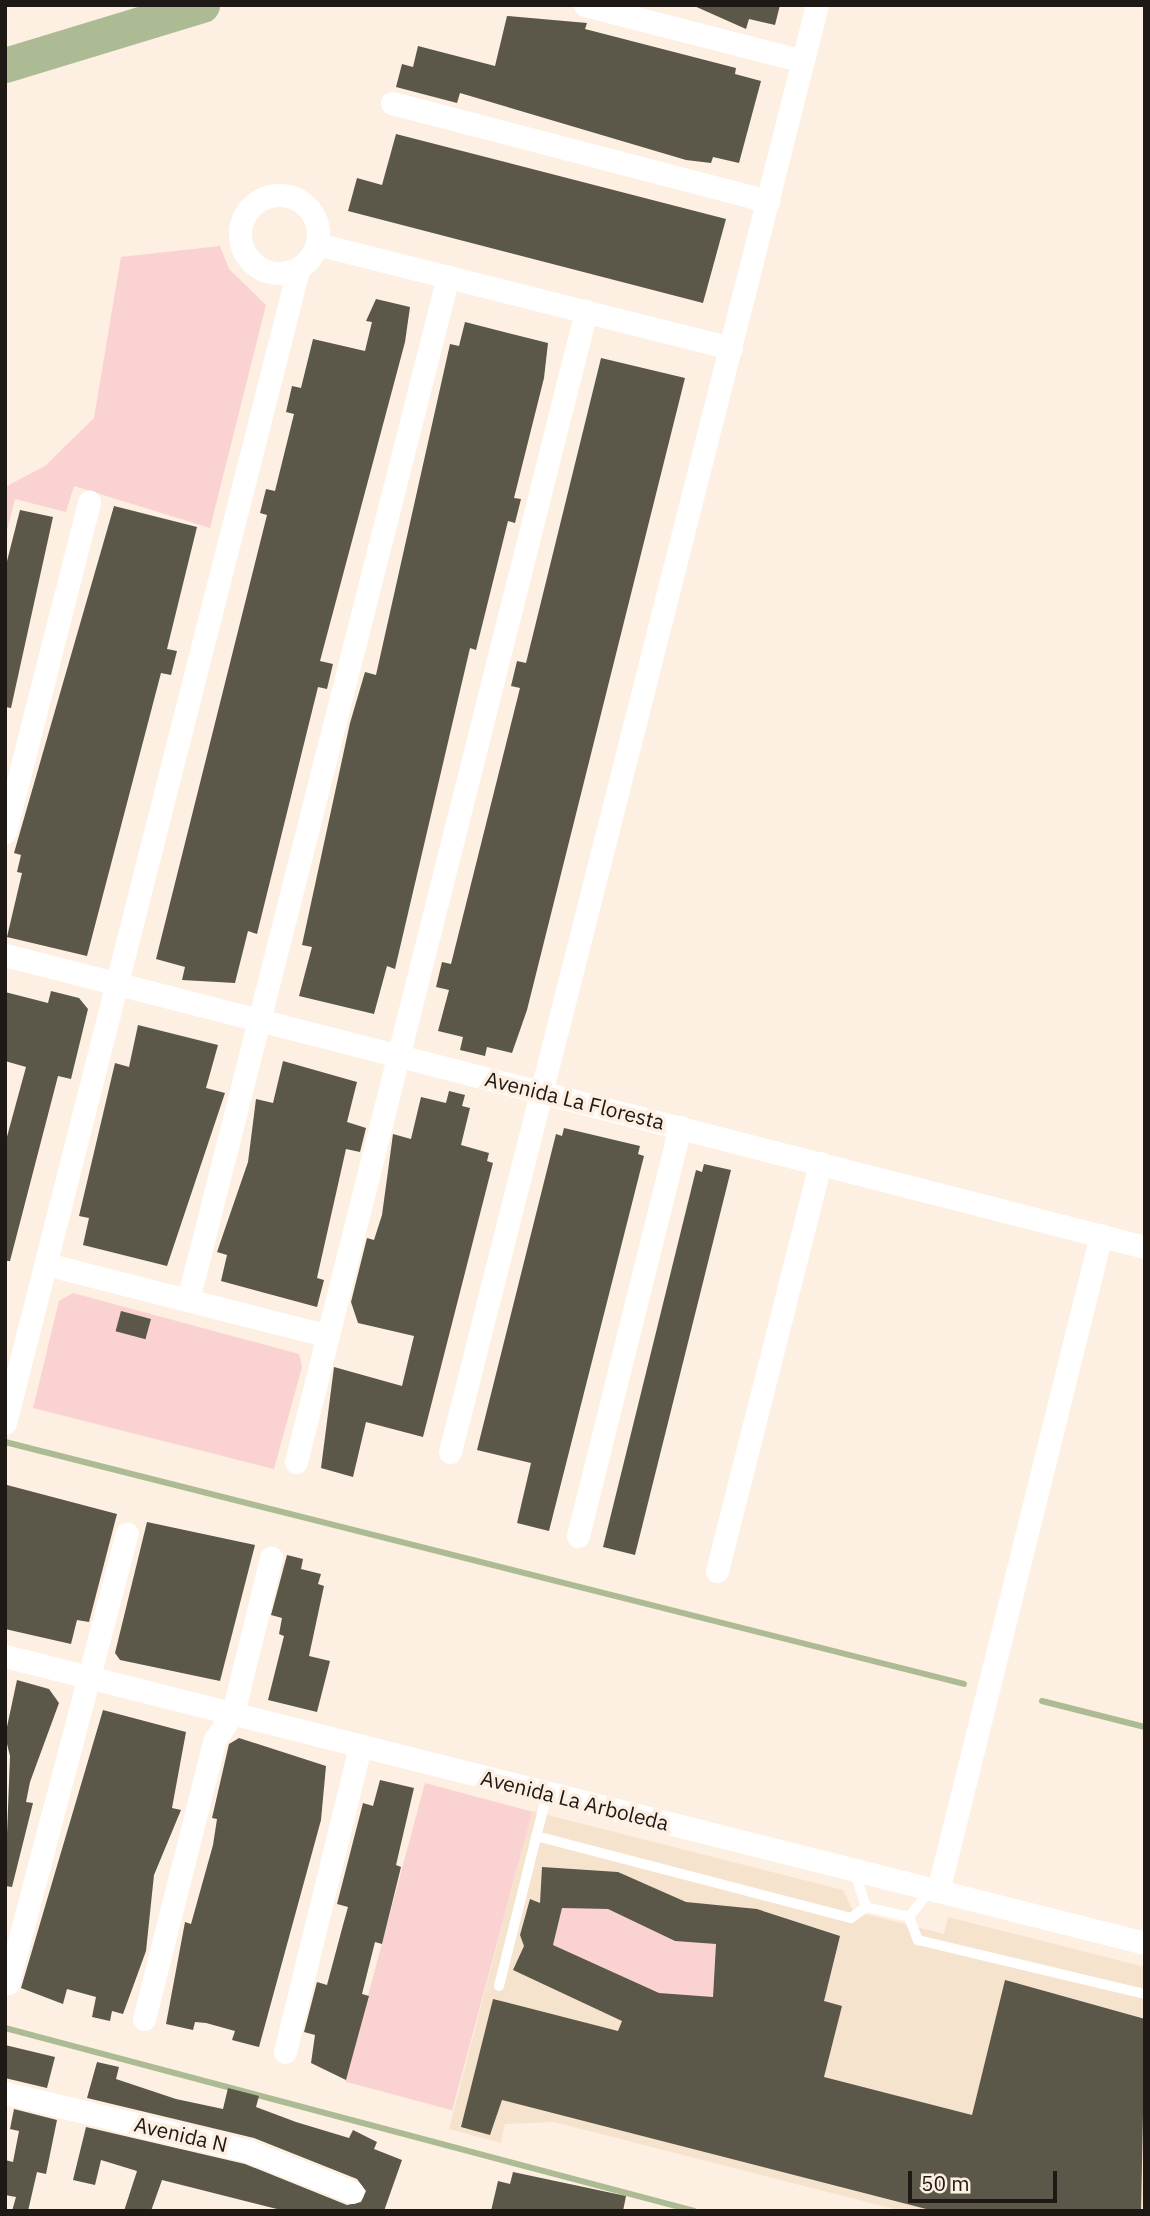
<!DOCTYPE html>
<html>
<head>
<meta charset="utf-8">
<style>
  body { margin:0 }
  #map { position:relative; width:1150px; height:2216px; overflow:hidden; background:#fdefe1; font-family:"IBM Plex Sans",sans-serif }
  div>[style] { position:absolute }
  .built>* { inset:0; background:#f6e3ce }
  .green>* { inset:0; background:#fad2d2; transform-origin:0 0 }
  .stream>* { height:6px; margin:-3px; padding:0 3px; transform-origin:3px; border-radius:3px; background:#adbb94 }
  .river>* { height:35px; margin:-17.5px; padding:0 17.5px; transform-origin:17.5px; border-radius:17.5px; background:#adbb94 }
  .building>* { inset:0; background:#5b5849; transform-origin:0 0 }
  .lane>* { height:10px; margin:-5px; padding:0 5px; transform-origin:5px; border-radius:5px; background:#fff }
  .street>* { height:23px; margin:-11.5px; padding:0 11.5px; transform-origin:11.5px; border-radius:11.5px; background:#fff }
  .street>.ring { margin:-11.5px; padding:0; box-sizing:content-box; background:none; border:23px solid #fff; border-radius:50% }
  span { translate:-50% -50%; white-space:nowrap; text-align:center; line-height:1.15; -webkit-text-stroke:7px #fdefe1; paint-order:stroke }
  .street-label { font-size:21px; color:#1e1914 }
  .frame { position:absolute; inset:0; border:7px solid #1e1914; pointer-events:none }
  .scale { position:absolute; left:908px; top:2171px; width:149px; height:32px; box-sizing:border-box; border:4px solid #1e1914; border-top:0; padding-left:9px; font-size:21px; line-height:24px; white-space:nowrap; color:#1e1914; -webkit-text-stroke:5px #fdefe1; paint-order:stroke }
</style>
</head>
<body>
<div id="map">
  <div class="built">
    <div style="clip-path:polygon(532px 1811px,843px 1890px,853px 1911px,944px 1934px,948px 1917px,1145px 1967px,1145px 2211px,902px 2211px,554px 2122px,505px 2124px,501px 2143px,449px 2129px)"></div>
  </div>
  <div class="green">
    <div style="clip-path:polygon(220px 246px,229px 269px,266px 305px,210px 528px,74px 486px,66px 512px,15px 499px,5px 538px,5px 487px,45px 466px,94px 418px,121px 257px)"></div>
    <div style="clip-path:polygon(73px 1293px,299px 1354px,302px 1367px,274px 1469px,33px 1408px,59px 1301px)"></div>
    <div style="left:425px;top:1783px;width:111px;height:309px;rotate:15deg"></div>
    <div style="clip-path:polygon(562px 1908px,608px 1909px,674px 1941px,716px 1944px,713px 1997px,659px 1993px,553px 1945px)"></div>
  </div>
  <div class="stream">
    <div style="left:5px;top:1442px;width:989px;rotate:14.16deg"></div>
    <div style="left:1042px;top:1701px;width:106px;rotate:14.2deg"></div>
    <div style="left:5px;top:2028px;width:713px;rotate:14.87deg"></div>
  </div>
  <div class="river">
    <div style="left:5px;top:65px;width:206px;rotate:-16.9deg"></div>
  </div>
  <div class="building">
    <div style="clip-path:polygon(692px 5px,780px 5px,775px 25px,749px 19px,746px 29px)"></div>
    <div style="clip-path:polygon(507px 16px,587px 23px,585px 29px,736px 68px,735px 74px,761px 81px,739px 163px,713px 157px,711px 163px,686px 160px,460px 93px,457px 103px,396px 87px,402px 64px,413px 67px,418px 46px,495px 66px)"></div>
    <div style="clip-path:polygon(396px 134px,726px 219px,703px 303px,348px 211px,357px 178px,382px 185px)"></div>
    <div style="clip-path:polygon(376px 299px,410px 307px,405px 342px,320px 661px,333px 664px,327px 689px,318px 687px,257px 934px,248px 931px,235px 983px,182px 980px,185px 967px,156px 959px,267px 515px,260px 513px,266px 489px,275px 491px,294px 414px,286px 412px,292px 386px,301px 388px,313px 339px,365px 351px,372px 322px,366px 321px)"></div>
    <div style="clip-path:polygon(465px 322px,548px 343px,544px 378px,514px 498px,521px 499px,515px 523px,508px 521px,476px 650px,470px 648px,395px 969px,387px 966px,374px 1014px,299px 996px,312px 947px,302px 945px,350px 723px,365px 672px,376px 675px,450px 344px,459px 346px)"></div>
    <div style="clip-path:polygon(601px 358px,685px 378px,527px 1010px,512px 1053px,487px 1047px,485px 1056px,460px 1050px,463px 1037px,438px 1031px,449px 990px,436px 987px,442px 962px,451px 964px,520px 688px,511px 686px,517px 661px,526px 663px)"></div>
    <div style="clip-path:polygon(114px 506px,197px 527px,167px 649px,177px 651px,171px 675px,161px 673px,87px 956px,7px 937px,22px 873px,17px 872px,21px 855px,14px 853px)"></div>
    <div style="clip-path:polygon(20px 510px,53px 517px,11px 708px,5px 707px,5px 569px)"></div>
    <div style="clip-path:polygon(51px 991px,79px 998px,88px 1009px,71px 1079px,58px 1076px,10px 1261px,5px 1261px,5px 1144px,26px 1067px,5px 1061px,5px 992px,48px 1003px)"></div>
    <div style="clip-path:polygon(138px 1025px,218px 1045px,206px 1088px,225px 1093px,167px 1266px,83px 1245px,89px 1218px,79px 1216px,115px 1063px,129px 1067px)"></div>
    <div style="clip-path:polygon(283px 1061px,357px 1082px,347px 1122px,366px 1128px,360px 1152px,346px 1149px,317px 1278px,324px 1280px,317px 1307px,221px 1281px,227px 1255px,217px 1252px,248px 1162px,256px 1099px,273px 1103px)"></div>
    <div style="clip-path:polygon(449px 1091px,465px 1095px,462px 1106px,470px 1108px,461px 1145px,489px 1153px,487px 1161px,493px 1163px,423px 1437px,366px 1422px,353px 1477px,321px 1468px,334px 1367px,402px 1386px,414px 1336px,358px 1323px,351px 1302px,367px 1238px,374px 1240px,382px 1215px,393px 1134px,411px 1139px,421px 1097px,446px 1103px)"></div>
    <div style="clip-path:polygon(564px 1128px,640px 1146px,638px 1154px,644px 1156px,549px 1531px,517px 1523px,531px 1463px,477px 1450px,556px 1134px,562px 1136px)"></div>
    <div style="clip-path:polygon(704px 1164px,731px 1170px,635px 1555px,603px 1547px,696px 1170px,702px 1172px)"></div>
    <div style="left:121px;top:1311px;width:31px;height:21px;rotate:15deg"></div>
    <div style="clip-path:polygon(7px 1485px,117px 1514px,89px 1622px,77px 1620px,71px 1644px,5px 1629px)"></div>
    <div style="clip-path:polygon(147px 1522px,255px 1545px,220px 1681px,120px 1660px,115px 1653px)"></div>
    <div style="clip-path:polygon(287px 1555px,303px 1559px,301px 1569px,321px 1574px,318px 1584px,324px 1586px,309px 1656px,330px 1661px,317px 1712px,268px 1700px,284px 1636px,279px 1634px,282px 1618px,271px 1615px)"></div>
    <div style="clip-path:polygon(17px 1680px,49px 1689px,59px 1703px,30px 1782px,26px 1802px,33px 1803px,12px 1887px,5px 1886px,10px 1756px,5px 1736px)"></div>
    <div style="clip-path:polygon(103px 1710px,186px 1732px,172px 1808px,181px 1810px,154px 1875px,146px 1951px,123px 2014px,112px 2011px,110px 2021px,92px 2017px,96px 1997px,67px 1989px,63px 2004px,21px 1988px)"></div>
    <div style="clip-path:polygon(239px 1738px,326px 1766px,321px 1820px,259px 2047px,232px 2040px,235px 2031px,206px 2023px,195px 2022px,193px 2030px,166px 2024px,185px 1922px,191px 1924px,213px 1845px,217px 1819px,212px 1818px,229px 1744px)"></div>
    <div style="clip-path:polygon(380px 1780px,414px 1788px,396px 1865px,401px 1867px,382px 1944px,375px 1942px,362px 1994px,369px 1996px,346px 2080px,311px 2063px,315px 2035px,304px 2032px,317px 1982px,327px 1985px,343px 1925px,348px 1907px,337px 1904px,363px 1803px,373px 1806px)"></div>
    <div style="clip-path:polygon(evenodd,542px 1867px,618px 1872px,686px 1902px,757px 1909px,840px 1936px,824px 2001px,842px 2006px,824px 2077px,972px 2115px,1005px 1980px,1145px 2019px,1141px 2211px,934px 2211px,502px 2100px,490px 2135px,461px 2127px,493px 1999px,618px 2031px,622px 2021px,513px 1970px,524px 1946px,520px 1935px,530px 1899px,540px 1903px,542px 1867px,562px 1908px,608px 1909px,675px 1941px,716px 1944px,713px 1997px,659px 1993px,553px 1945px,562px 1908px)"></div>
    <div style="clip-path:polygon(5px 2045px,55px 2057px,47px 2088px,5px 2078px)"></div>
    <div style="clip-path:polygon(97px 2062px,119px 2067px,116px 2079px,176px 2099px,223px 2109px,228px 2088px,259px 2096px,256px 2107px,296px 2122px,349px 2138px,353px 2130px,377px 2142px,374px 2149px,402px 2160px,384px 2211px,285px 2211px,162px 2180px,151px 2211px,124px 2211px,137px 2171px,101px 2160px,95px 2185px,73px 2180px,86px 2127px,245px 2164px,347px 2205px,361px 2202px,366px 2191px,357px 2179px,254px 2138px,87px 2098px)"></div>
    <div style="clip-path:polygon(14px 2109px,57px 2120px,46px 2174px,37px 2172px,28px 2211px,12px 2211px,16px 2197px,5px 2195px,5px 2160px,13px 2162px,19px 2131px,10px 2129px)"></div>
    <div style="clip-path:polygon(513px 2172px,626px 2196px,623px 2211px,491px 2211px,498px 2181px,510px 2184px)"></div>
  </div>
  <div class="lane">
    <div style="left:536px;top:1836px;width:325px;rotate:14.6deg"></div>
    <div style="left:851px;top:1918px;width:19px;rotate:-36deg"></div>
    <div style="left:854px;top:1870px;width:39px;rotate:72deg"></div>
    <div style="left:866px;top:1907px;width:44px;rotate:13.1deg"></div>
    <div style="left:909px;top:1917px;width:36px;rotate:-52deg"></div>
    <div style="left:909px;top:1917px;width:25px;rotate:69deg"></div>
    <div style="left:918px;top:1940px;width:233px;rotate:13.4deg"></div>
    <div style="left:499px;top:1986px;width:198px;rotate:-76deg"></div>
  </div>
  <div class="street">
    <div style="left:585px;top:5px;width:225px;rotate:14.4deg"></div>
    <div style="left:392px;top:103px;width:389px;rotate:14.6deg"></div>
    <div class="ring" style="left:240px;top:195px;width:55px;height:55px"></div>
    <div style="left:317px;top:244px;width:427px;rotate:14.1deg"></div>
    <div style="left:5px;top:832px;width:341px;rotate:-75.7deg"></div>
    <div style="left:5px;top:955px;width:1177px;rotate:14.37deg"></div>
    <div style="left:46px;top:1264px;width:291px;rotate:14.3deg"></div>
    <div style="left:188px;top:1300px;width:1056px;rotate:-75.75deg"></div>
    <div style="left:5px;top:1423px;width:1190px;rotate:-75.74deg"></div>
    <div style="left:450px;top:1452px;width:1493px;rotate:-75.77deg"></div>
    <div style="left:296px;top:1462px;width:1187px;rotate:-75.86deg"></div>
    <div style="left:578px;top:1536px;width:422px;rotate:-76deg"></div>
    <div style="left:717px;top:1571px;width:421px;rotate:-75.8deg"></div>
    <div style="left:5px;top:1656px;width:1176px;rotate:14.13deg"></div>
    <div style="left:938px;top:1891px;width:676px;rotate:-76.05deg"></div>
    <div style="left:8px;top:1983px;width:465px;rotate:-75.2deg"></div>
    <div style="left:144px;top:2019px;width:289px;rotate:-75.8deg"></div>
    <div style="left:215px;top:1739px;width:32px;rotate:-55deg"></div>
    <div style="left:233px;top:1713px;width:160px;rotate:-76.2deg"></div>
    <div style="left:285px;top:2052px;width:315px;rotate:-76.2deg"></div>
    <div style="left:5px;top:2093px;width:251px;rotate:13.4deg"></div>
    <div style="left:249px;top:2151px;width:111px;rotate:21.7deg"></div>
  </div>
  <div class="street-label">
    <span style="left:575px;top:1100px;rotate:14deg">Avenida La Floresta</span>
    <span style="left:575px;top:1800px;rotate:14deg">Avenida La Arboleda</span>
    <span style="left:181px;top:2134px;rotate:13deg">Avenida N</span>
  </div>
  <div class="frame"></div>
  <div class="scale">50 m</div>
</div>
</body>
</html>
